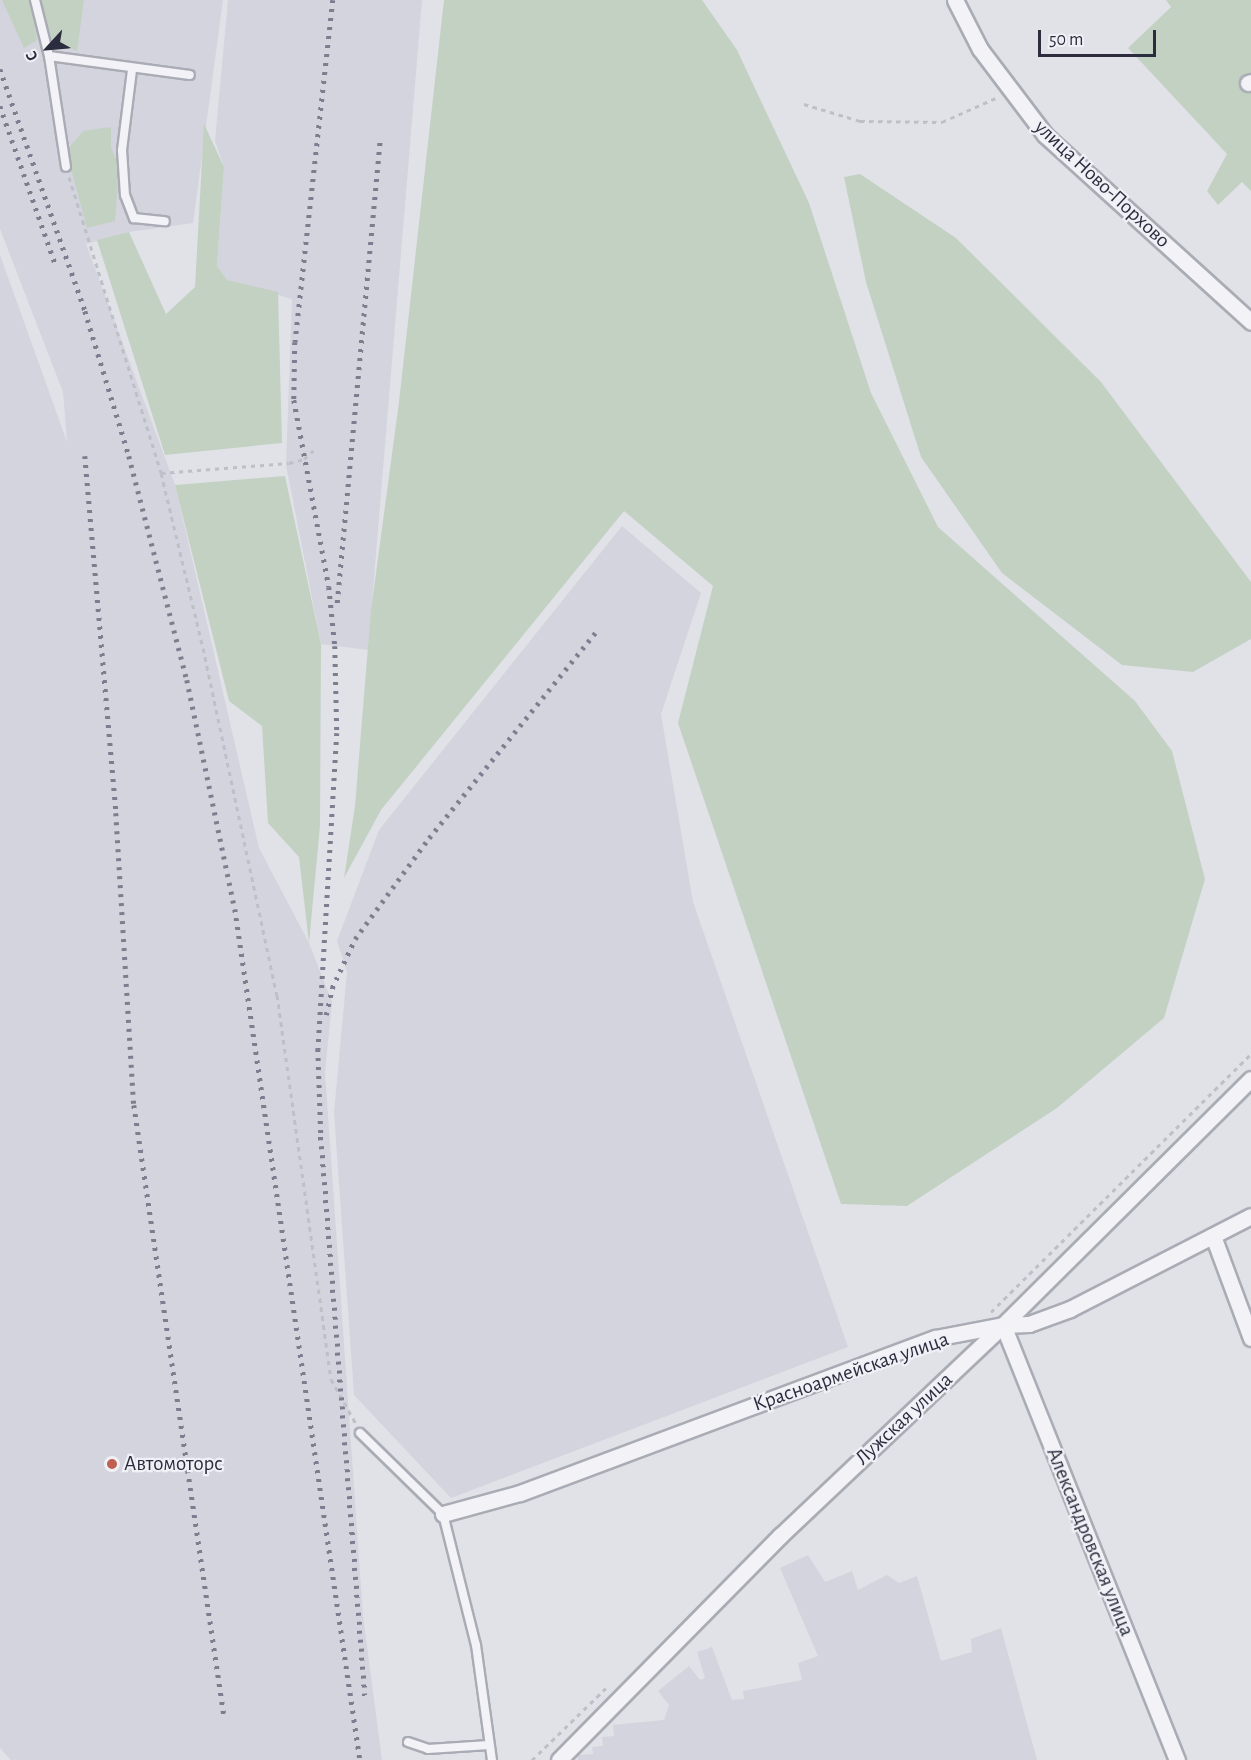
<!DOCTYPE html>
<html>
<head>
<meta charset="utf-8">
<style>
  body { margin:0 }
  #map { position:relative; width:1251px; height:1760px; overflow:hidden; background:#e1e2e8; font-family:"Alegreya Sans",sans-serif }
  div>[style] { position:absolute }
  .built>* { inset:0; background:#d3d4dd }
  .green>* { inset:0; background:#c3d1c3 }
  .path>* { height:3px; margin-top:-1.5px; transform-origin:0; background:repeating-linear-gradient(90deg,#bfc0c7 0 4.5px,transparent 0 9px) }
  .roads { filter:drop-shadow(2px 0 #aaacb5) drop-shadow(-2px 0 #aaacb5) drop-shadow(0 2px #aaacb5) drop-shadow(0 -2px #aaacb5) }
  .service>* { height:8px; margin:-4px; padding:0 4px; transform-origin:4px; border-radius:4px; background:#f3f3f7 }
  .minor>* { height:15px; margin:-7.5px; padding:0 7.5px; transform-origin:7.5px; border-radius:7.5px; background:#f3f3f7 }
  .rail>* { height:4.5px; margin-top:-2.25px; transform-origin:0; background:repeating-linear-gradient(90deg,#7c7e90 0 3px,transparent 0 9px) }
  .dots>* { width:16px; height:16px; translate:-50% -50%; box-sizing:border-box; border:3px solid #f0f1f6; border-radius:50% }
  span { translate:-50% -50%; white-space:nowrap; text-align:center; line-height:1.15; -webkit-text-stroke:4.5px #f0f1f6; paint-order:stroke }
  .street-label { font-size:21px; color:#2b2d3e }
  .poi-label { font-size:21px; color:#2b2d3e }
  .left { translate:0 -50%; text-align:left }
  .north { position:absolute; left:18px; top:18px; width:60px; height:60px; -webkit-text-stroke:4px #f0f1f6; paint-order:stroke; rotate:244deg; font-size:16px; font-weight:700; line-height:24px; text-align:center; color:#2b2d3e }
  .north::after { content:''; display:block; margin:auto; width:21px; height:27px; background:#2b2d3e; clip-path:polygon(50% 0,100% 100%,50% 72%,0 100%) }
  .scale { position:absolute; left:1038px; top:30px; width:118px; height:27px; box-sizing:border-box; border:3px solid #2b2d3e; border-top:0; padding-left:8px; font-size:18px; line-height:21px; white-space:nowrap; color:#2b2d3e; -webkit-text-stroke:4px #f0f1f6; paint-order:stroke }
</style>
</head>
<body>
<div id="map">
  <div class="built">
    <div style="clip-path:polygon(0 0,223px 0,193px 223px,129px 232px,86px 244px,175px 485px,259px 848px,309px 943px,332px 1002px,325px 1072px,363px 1616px,382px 1760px,11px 1760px,0 1748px,0 255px,67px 442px,63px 392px,0 229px)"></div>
    <div style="clip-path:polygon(228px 0,422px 0,368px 650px,321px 644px,286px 465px,292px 299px,227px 280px,217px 266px,224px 167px,215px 141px)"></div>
    <div style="clip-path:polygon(622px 526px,701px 593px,661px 714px,693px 902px,848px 1347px,451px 1498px,354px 1395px,334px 1113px,347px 972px,337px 941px,379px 830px)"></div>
    <div style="clip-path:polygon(808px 1555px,825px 1582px,852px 1571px,858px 1590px,887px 1575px,899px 1583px,917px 1576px,941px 1661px,972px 1652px,971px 1639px,1001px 1628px,1037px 1760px,578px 1760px,578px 1755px,593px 1754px,592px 1747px,603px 1746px,602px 1737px,614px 1736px,613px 1725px,664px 1720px,669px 1705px,658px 1691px,689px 1666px,700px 1680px,705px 1678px,697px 1652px,712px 1647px,732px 1700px,744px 1699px,743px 1691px,802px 1680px,798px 1663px,818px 1656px,780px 1568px)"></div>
  </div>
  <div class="green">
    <div style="clip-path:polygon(2px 0,30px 0,37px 40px,24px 48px)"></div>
    <div style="clip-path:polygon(40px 0,84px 0,77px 51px,53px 42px)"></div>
    <div style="clip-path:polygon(444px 0,702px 0,737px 50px,809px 203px,871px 393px,938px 527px,1135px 701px,1172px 751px,1205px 879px,1164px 1018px,1057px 1108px,907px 1206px,841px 1204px,678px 723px,713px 586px,624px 511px,381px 810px,344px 878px,355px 806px,371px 610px,399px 402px)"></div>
    <div style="clip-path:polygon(1166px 0,1251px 0,1251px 191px,1242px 182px,1218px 205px,1207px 191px,1227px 154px,1128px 48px,1171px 7px)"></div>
    <div style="clip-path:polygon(204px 124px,224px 167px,217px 266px,227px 280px,278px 292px,282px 443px,165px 455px,97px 240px,129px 232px,166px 314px,195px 287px)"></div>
    <div style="clip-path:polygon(111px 127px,111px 148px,119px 166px,115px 221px,87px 228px,66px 151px,83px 131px)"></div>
    <div style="clip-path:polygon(860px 174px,956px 238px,1101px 382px,1251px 582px,1251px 639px,1193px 672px,1122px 665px,1002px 573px,921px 457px,866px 282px,844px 177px)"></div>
    <div style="clip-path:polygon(285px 476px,321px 644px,320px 826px,309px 943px,299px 857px,268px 823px,262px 726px,229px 701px,175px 485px)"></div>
  </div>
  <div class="path">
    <div style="left:804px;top:104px;width:59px;rotate:16.9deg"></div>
    <div style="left:860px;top:121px;width:82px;rotate:0.7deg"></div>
    <div style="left:942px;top:122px;width:61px;rotate:-24.1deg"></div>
    <div style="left:69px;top:177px;width:310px;rotate:72.7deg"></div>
    <div style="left:161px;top:473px;width:180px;rotate:76.5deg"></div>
    <div style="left:203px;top:648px;width:355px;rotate:78deg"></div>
    <div style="left:277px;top:995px;width:388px;rotate:82deg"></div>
    <div style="left:331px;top:1379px;width:51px;rotate:60.9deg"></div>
    <div style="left:161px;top:473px;width:128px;rotate:-4.5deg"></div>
    <div style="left:289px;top:463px;width:16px;rotate:-15deg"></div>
    <div style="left:304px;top:459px;width:13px;rotate:-42deg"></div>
    <div style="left:991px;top:1312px;width:366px;rotate:-44.8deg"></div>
    <div style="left:532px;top:1760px;width:103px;rotate:-44.2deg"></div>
  </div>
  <div class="roads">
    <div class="service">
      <div style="left:35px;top:0;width:58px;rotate:76deg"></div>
      <div style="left:49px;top:56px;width:112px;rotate:81.3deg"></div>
      <div style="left:49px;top:56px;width:142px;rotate:7.7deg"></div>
      <div style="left:132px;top:70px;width:81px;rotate:97.1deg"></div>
      <div style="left:122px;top:150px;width:45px;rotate:86.2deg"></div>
      <div style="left:125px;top:195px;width:25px;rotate:69deg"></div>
      <div style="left:134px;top:218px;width:31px;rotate:6deg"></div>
      <div style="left:360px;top:1433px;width:116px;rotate:44.3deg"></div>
      <div style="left:443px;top:1514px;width:135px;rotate:75.9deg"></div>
      <div style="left:476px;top:1645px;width:116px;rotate:82.1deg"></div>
      <div style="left:408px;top:1742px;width:21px;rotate:19deg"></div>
      <div style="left:428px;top:1749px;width:61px;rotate:-3.8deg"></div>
    </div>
    <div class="minor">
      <div style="left:955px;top:0;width:55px;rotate:63deg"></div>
      <div style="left:980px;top:49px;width:108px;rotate:52.9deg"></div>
      <div style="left:1045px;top:135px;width:278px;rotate:42.2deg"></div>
      <div style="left:1248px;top:83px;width:3px;rotate:-18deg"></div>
      <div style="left:1213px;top:1236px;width:109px;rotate:69.6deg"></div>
      <div style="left:1003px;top:1325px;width:469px;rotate:68.2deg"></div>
      <div style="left:443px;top:1514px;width:80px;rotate:-15.3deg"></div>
      <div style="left:520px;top:1493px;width:443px;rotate:-20.5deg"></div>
      <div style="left:935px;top:1338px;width:69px;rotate:-10.8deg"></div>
      <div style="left:1003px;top:1325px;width:26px;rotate:-2deg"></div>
      <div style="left:1029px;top:1324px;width:44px;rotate:-20.1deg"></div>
      <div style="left:1070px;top:1309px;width:203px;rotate:-27.2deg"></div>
      <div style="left:559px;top:1760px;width:315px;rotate:-45.4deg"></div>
      <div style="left:780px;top:1536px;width:307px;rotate:-43.4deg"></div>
      <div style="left:1003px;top:1325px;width:349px;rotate:-44.8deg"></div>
    </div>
  </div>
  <div class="rail">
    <div style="left:333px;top:0;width:344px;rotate:96.3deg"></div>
    <div style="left:295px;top:342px;width:58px;rotate:91deg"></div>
    <div style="left:294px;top:400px;width:190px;rotate:79.4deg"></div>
    <div style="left:329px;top:587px;width:59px;rotate:84.2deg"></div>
    <div style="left:335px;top:646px;width:87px;rotate:88.7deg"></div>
    <div style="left:337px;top:733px;width:317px;rotate:93.4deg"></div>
    <div style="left:318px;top:1049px;width:88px;rotate:88deg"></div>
    <div style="left:321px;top:1137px;width:560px;rotate:85.49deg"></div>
    <div style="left:0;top:69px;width:256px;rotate:70.6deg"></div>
    <div style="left:85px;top:311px;width:152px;rotate:73.1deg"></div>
    <div style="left:129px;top:456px;width:231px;rotate:75.5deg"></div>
    <div style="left:187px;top:680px;width:234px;rotate:78.2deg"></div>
    <div style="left:235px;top:909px;width:860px;rotate:81.64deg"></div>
    <div style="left:0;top:106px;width:166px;rotate:70.7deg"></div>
    <div style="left:85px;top:456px;width:358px;rotate:85deg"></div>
    <div style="left:116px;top:813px;width:293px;rotate:86.5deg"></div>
    <div style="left:134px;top:1105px;width:617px;rotate:81.61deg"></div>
    <div style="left:337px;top:603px;width:465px;rotate:-84.7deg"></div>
    <div style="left:326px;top:1015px;width:28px;rotate:-77deg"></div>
    <div style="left:332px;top:988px;width:54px;rotate:-64.9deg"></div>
    <div style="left:355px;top:939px;width:125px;rotate:-53.8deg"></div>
    <div style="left:429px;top:838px;width:264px;rotate:-51deg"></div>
  </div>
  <div class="dots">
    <div style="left:112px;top:1464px;background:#c06052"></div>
  </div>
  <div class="street-label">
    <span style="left:1102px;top:184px;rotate:43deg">улица Ново-Порхово</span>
    <span style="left:851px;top:1372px;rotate:-19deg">Красноармейская улица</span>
    <span style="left:904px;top:1419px;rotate:-43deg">Лужская улица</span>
    <span style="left:1090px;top:1542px;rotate:68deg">Александровская улица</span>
  </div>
  <div class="poi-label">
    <span class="left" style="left:124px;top:1464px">Автомоторс</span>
  </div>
  <div class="north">С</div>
  <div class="scale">50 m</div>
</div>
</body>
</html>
